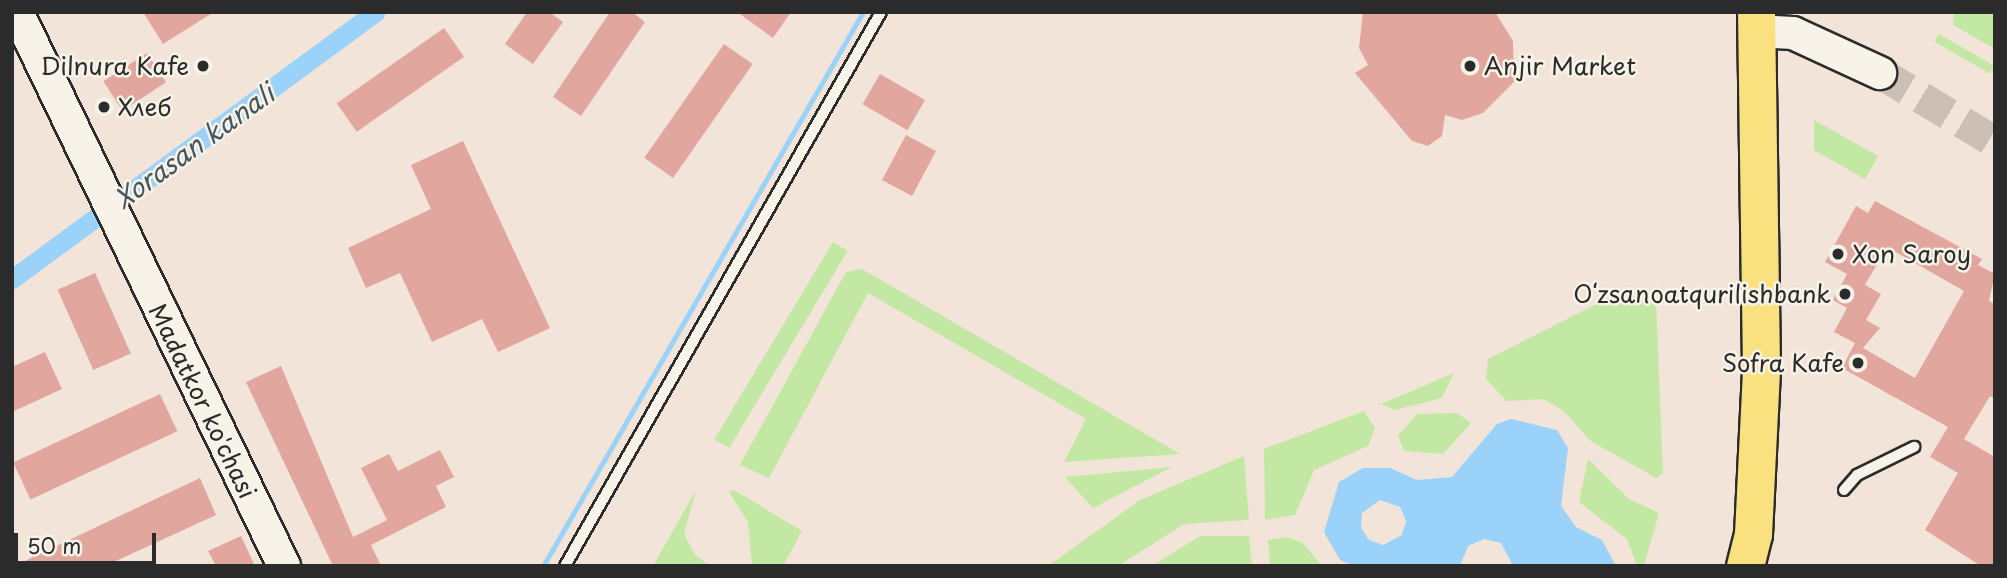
<!DOCTYPE html>
<html>
<head>
<meta charset="utf-8">
<style>
  body { margin:0 }
  #map { position:relative; width:2007px; height:578px; overflow:hidden; background:#f3e4d9; font-family:"Playpen Sans",sans-serif }
  div>[style] { position:absolute }
  .green>* { inset:0; background:#c2e8a3; transform-origin:0 0 }
  .water>* { inset:0; background:#9ad2f9 }
  .stream>* { height:5px; margin:-2.5px; padding:0 2.5px; transform-origin:2.5px; border-radius:2.5px; background:#9ad2f9 }
  .canal>* { height:19px; margin:-9.5px; padding:0 9.5px; transform-origin:9.5px; border-radius:9.5px; background:#9ad2f9 }
  .building>* { inset:0; background:#e1a79e; transform-origin:0 0 }
  .secondary-tunnel>* { height:32px; margin-top:-16px; transform-origin:0; background:repeating-linear-gradient(90deg,#cbbfb6 0 32px,transparent 0 48px) }
  .roads { filter:drop-shadow(2px 0 #2b2b2b) drop-shadow(-2px 0 #2b2b2b) drop-shadow(0 2px #2b2b2b) drop-shadow(0 -2px #2b2b2b) }
  .lane>* { height:10px; margin:-5px; padding:0 5px; transform-origin:5px; border-radius:5px; background:#f7f3e8 }
  .secondary>* { height:32px; margin:-16px; padding:0 16px; transform-origin:16px; border-radius:16px; background:#f7f3e8 }
  .primary>* { height:37px; margin:-18.5px; padding:0 18.5px; transform-origin:18.5px; border-radius:18.5px; background:#fae180 }
  .dots>* { width:19px; height:19px; translate:-50% -50%; box-sizing:border-box; border:4px solid #f7f3e8; border-radius:50% }
  span { translate:-50% -50%; white-space:nowrap; text-align:center; line-height:1.15; -webkit-text-stroke:5px #f7f3e8; paint-order:stroke }
  .poi-label { font-size:24px; color:#2b2b2b }
  .right { translate:-100% -50%; text-align:right }
  .left { translate:0 -50%; text-align:left }
  .street-label { font-size:24px; color:#2b2b2b }
  .water-label { font-size:26px; color:#47555e; font-style:italic }
  .frame { position:absolute; inset:0; border:14px solid #2b2b2b; pointer-events:none }
  .scale { position:absolute; left:14px; top:533px; width:142px; height:32px; box-sizing:border-box; border:4px solid #2b2b2b; border-top:0; padding-left:9px; font-size:21px; line-height:24px; white-space:nowrap; color:#2b2b2b; -webkit-text-stroke:5px #f7f3e8; paint-order:stroke }
</style>
</head>
<body>
<div id="map">
  <div class="green">
    <div style="clip-path:polygon(1995px 12px,1995px 49px,1953px 25px,1954px 12px)"></div>
    <div style="left:1939px;top:34px;width:64px;height:9px;rotate:30deg"></div>
    <div style="clip-path:polygon(1814px 120px,1878px 156px,1865px 179px,1814px 150px)"></div>
    <div style="left:833px;top:242px;width:17px;height:230px;rotate:31deg"></div>
    <div style="clip-path:polygon(862px 269px,1180px 454px,1064px 462px,1086px 419px,868px 293px,769px 478px,740px 465px,846px 272px)"></div>
    <div style="clip-path:polygon(1618px 293px,1656px 300px,1663px 474px,1656px 478px,1589px 440px,1564px 411px,1543px 399px,1507px 401px,1486px 379px,1488px 359px)"></div>
    <div style="clip-path:polygon(1454px 373px,1442px 398px,1395px 410px,1381px 404px)"></div>
    <div style="clip-path:polygon(1364px 411px,1375px 428px,1368px 446px,1314px 470px,1295px 515px,1265px 520px,1264px 449px)"></div>
    <div style="clip-path:polygon(1457px 413px,1471px 423px,1443px 454px,1404px 451px,1398px 436px,1417px 414px)"></div>
    <div style="clip-path:polygon(1244px 456px,1249px 520px,1184px 524px,1118px 566px,1048px 566px,1140px 500px)"></div>
    <div style="clip-path:polygon(1588px 459px,1629px 499px,1659px 513px,1644px 566px,1637px 566px,1627px 539px,1579px 502px)"></div>
    <div style="clip-path:polygon(1172px 467px,1093px 508px,1065px 477px)"></div>
    <div style="clip-path:polygon(696px 490px,684px 534px,695px 555px,711px 566px,653px 566px)"></div>
    <div style="clip-path:polygon(734px 490px,802px 531px,783px 566px,752px 566px,748px 522px,729px 492px)"></div>
    <div style="clip-path:polygon(1200px 536px,1249px 536px,1252px 566px,1152px 566px)"></div>
    <div style="clip-path:polygon(1287px 537px,1303px 543px,1322px 566px,1270px 566px,1268px 540px)"></div>
  </div>
  <div class="water">
    <div style="clip-path:polygon(evenodd,1511px 419px,1557px 430px,1568px 448px,1561px 506px,1576px 527px,1602px 540px,1616px 566px,1513px 566px,1501px 543px,1484px 539px,1468px 546px,1460px 566px,1354px 566px,1340px 560px,1324px 532px,1339px 482px,1363px 468px,1390px 468px,1417px 480px,1452px 477px,1497px 424px,1511px 419px,1380px 500px,1400px 507px,1406px 521px,1402px 535px,1383px 545px,1369px 540px,1361px 528px,1362px 513px,1380px 500px)"></div>
  </div>
  <div class="stream">
    <div style="left:543px;top:566px;width:640px;rotate:-59.99deg"></div>
  </div>
  <div class="canal">
    <div style="left:12px;top:279px;width:451px;rotate:-36.3deg"></div>
  </div>
  <div class="building">
    <div style="clip-path:polygon(143px 12px,214px 12px,163px 44px)"></div>
    <div style="clip-path:polygon(527px 12px,549px 12px,563px 22px,533px 64px,505px 44px)"></div>
    <div style="clip-path:polygon(610px 12px,632px 12px,645px 22px,581px 116px,553px 97px)"></div>
    <div style="clip-path:polygon(737px 12px,791px 12px,773px 38px)"></div>
    <div style="clip-path:polygon(1363px 12px,1495px 12px,1513px 41px,1514px 82px,1483px 113px,1462px 120px,1445px 115px,1442px 136px,1428px 146px,1412px 141px,1355px 73px,1368px 65px,1359px 48px)"></div>
    <div style="left:444px;top:28px;width:35px;height:131px;rotate:55deg"></div>
    <div style="left:724px;top:44px;width:35px;height:139px;rotate:35deg"></div>
    <div style="left:147px;top:53px;width:35px;height:52px;rotate:57deg"></div>
    <div style="left:880px;top:74px;width:52px;height:35px;rotate:30deg"></div>
    <div style="left:906px;top:135px;width:34px;height:51px;rotate:28deg"></div>
    <div style="clip-path:polygon(463px 141px,550px 328px,498px 352px,482px 319px,432px 342px,400px 273px,366px 288px,348px 248px,431px 209px,411px 165px)"></div>
    <div style="clip-path:polygon(evenodd,1875px 201px,1982px 259px,1978px 265px,1995px 274px,1989px 301px,1995px 304px,1995px 399px,1990px 396px,1964px 439px,1995px 457px,1995px 566px,1981px 566px,1925px 530px,1958px 473px,1930px 457px,1948px 427px,1842px 368px,1855px 343px,1834px 332px,1847px 308px,1833px 300px,1847px 274px,1825px 262px,1856px 206px,1868px 213px,1875px 201px,1887px 247px,1964px 291px,1915px 378px,1863px 348px,1880px 328px,1866px 320px,1881px 294px,1865px 285px,1887px 247px)"></div>
    <div style="left:95px;top:273px;width:88px;height:41px;rotate:66deg"></div>
    <div style="clip-path:polygon(45px 352px,62px 389px,12px 412px,12px 367px)"></div>
    <div style="clip-path:polygon(281px 366px,353px 537px,387px 520px,361px 468px,389px 454px,398px 471px,440px 450px,454px 477px,436px 486px,446px 507px,371px 545px,381px 566px,333px 566px,246px 382px)"></div>
    <div style="left:160px;top:394px;width:41px;height:162px;rotate:65deg"></div>
    <div style="clip-path:polygon(200px 478px,216px 515px,105px 566px,14px 566px)"></div>
    <div style="clip-path:polygon(241px 536px,255px 566px,216px 566px,208px 551px)"></div>
  </div>
  <div class="secondary-tunnel">
    <div style="left:1880px;top:73px;width:134px;rotate:31deg"></div>
  </div>
  <div class="roads">
    <div class="lane">
      <div style="left:1844px;top:490px;width:20px;rotate:-49deg"></div>
      <div style="left:1857px;top:475px;width:64px;rotate:-26.2deg"></div>
      <div style="left:565px;top:566px;width:638px;rotate:-60.3deg"></div>
    </div>
    <div class="secondary">
      <div style="left:17px;top:12px;width:615px;rotate:64.27deg"></div>
      <div style="left:1756px;top:31px;width:37px;rotate:3deg"></div>
      <div style="left:1793px;top:33px;width:96px;rotate:24.7deg"></div>
    </div>
    <div class="primary">
      <div style="left:1745px;top:566px;width:33px;rotate:-76deg"></div>
      <div style="left:1753px;top:534px;width:166px;rotate:-87.2deg"></div>
      <div style="left:1761px;top:368px;width:356px;rotate:-90.8deg"></div>
    </div>
  </div>
  <div class="dots">
    <div style="left:203px;top:66px;background:#2b2b2b"></div>
    <div style="left:1470px;top:66px;background:#2b2b2b"></div>
    <div style="left:104px;top:107px;background:#2b2b2b"></div>
    <div style="left:1838px;top:254px;background:#2b2b2b"></div>
    <div style="left:1845px;top:294px;background:#2b2b2b"></div>
    <div style="left:1858px;top:363px;background:#2b2b2b"></div>
  </div>
  <div class="poi-label">
    <span class="right" style="left:189px;top:66px">Dilnura Kafe</span>
    <span class="left" style="left:1484px;top:66px">Anjir Market</span>
    <span class="left" style="left:118px;top:107px">Хлеб</span>
    <span class="left" style="left:1852px;top:254px">Xon Saroy</span>
    <span class="right" style="left:1831px;top:294px">Oʻzsanoatqurilishbank</span>
    <span class="right" style="left:1844px;top:363px">Sofra Kafe</span>
  </div>
  <div class="street-label">
    <span style="left:203px;top:401px;rotate:64deg">Madatkor ko'chasi</span>
  </div>
  <div class="water-label">
    <span style="left:194px;top:146px;rotate:-36deg">Xorasan kanali</span>
  </div>
  <div class="frame"></div>
  <div class="scale">50 m</div>
</div>
</body>
</html>
